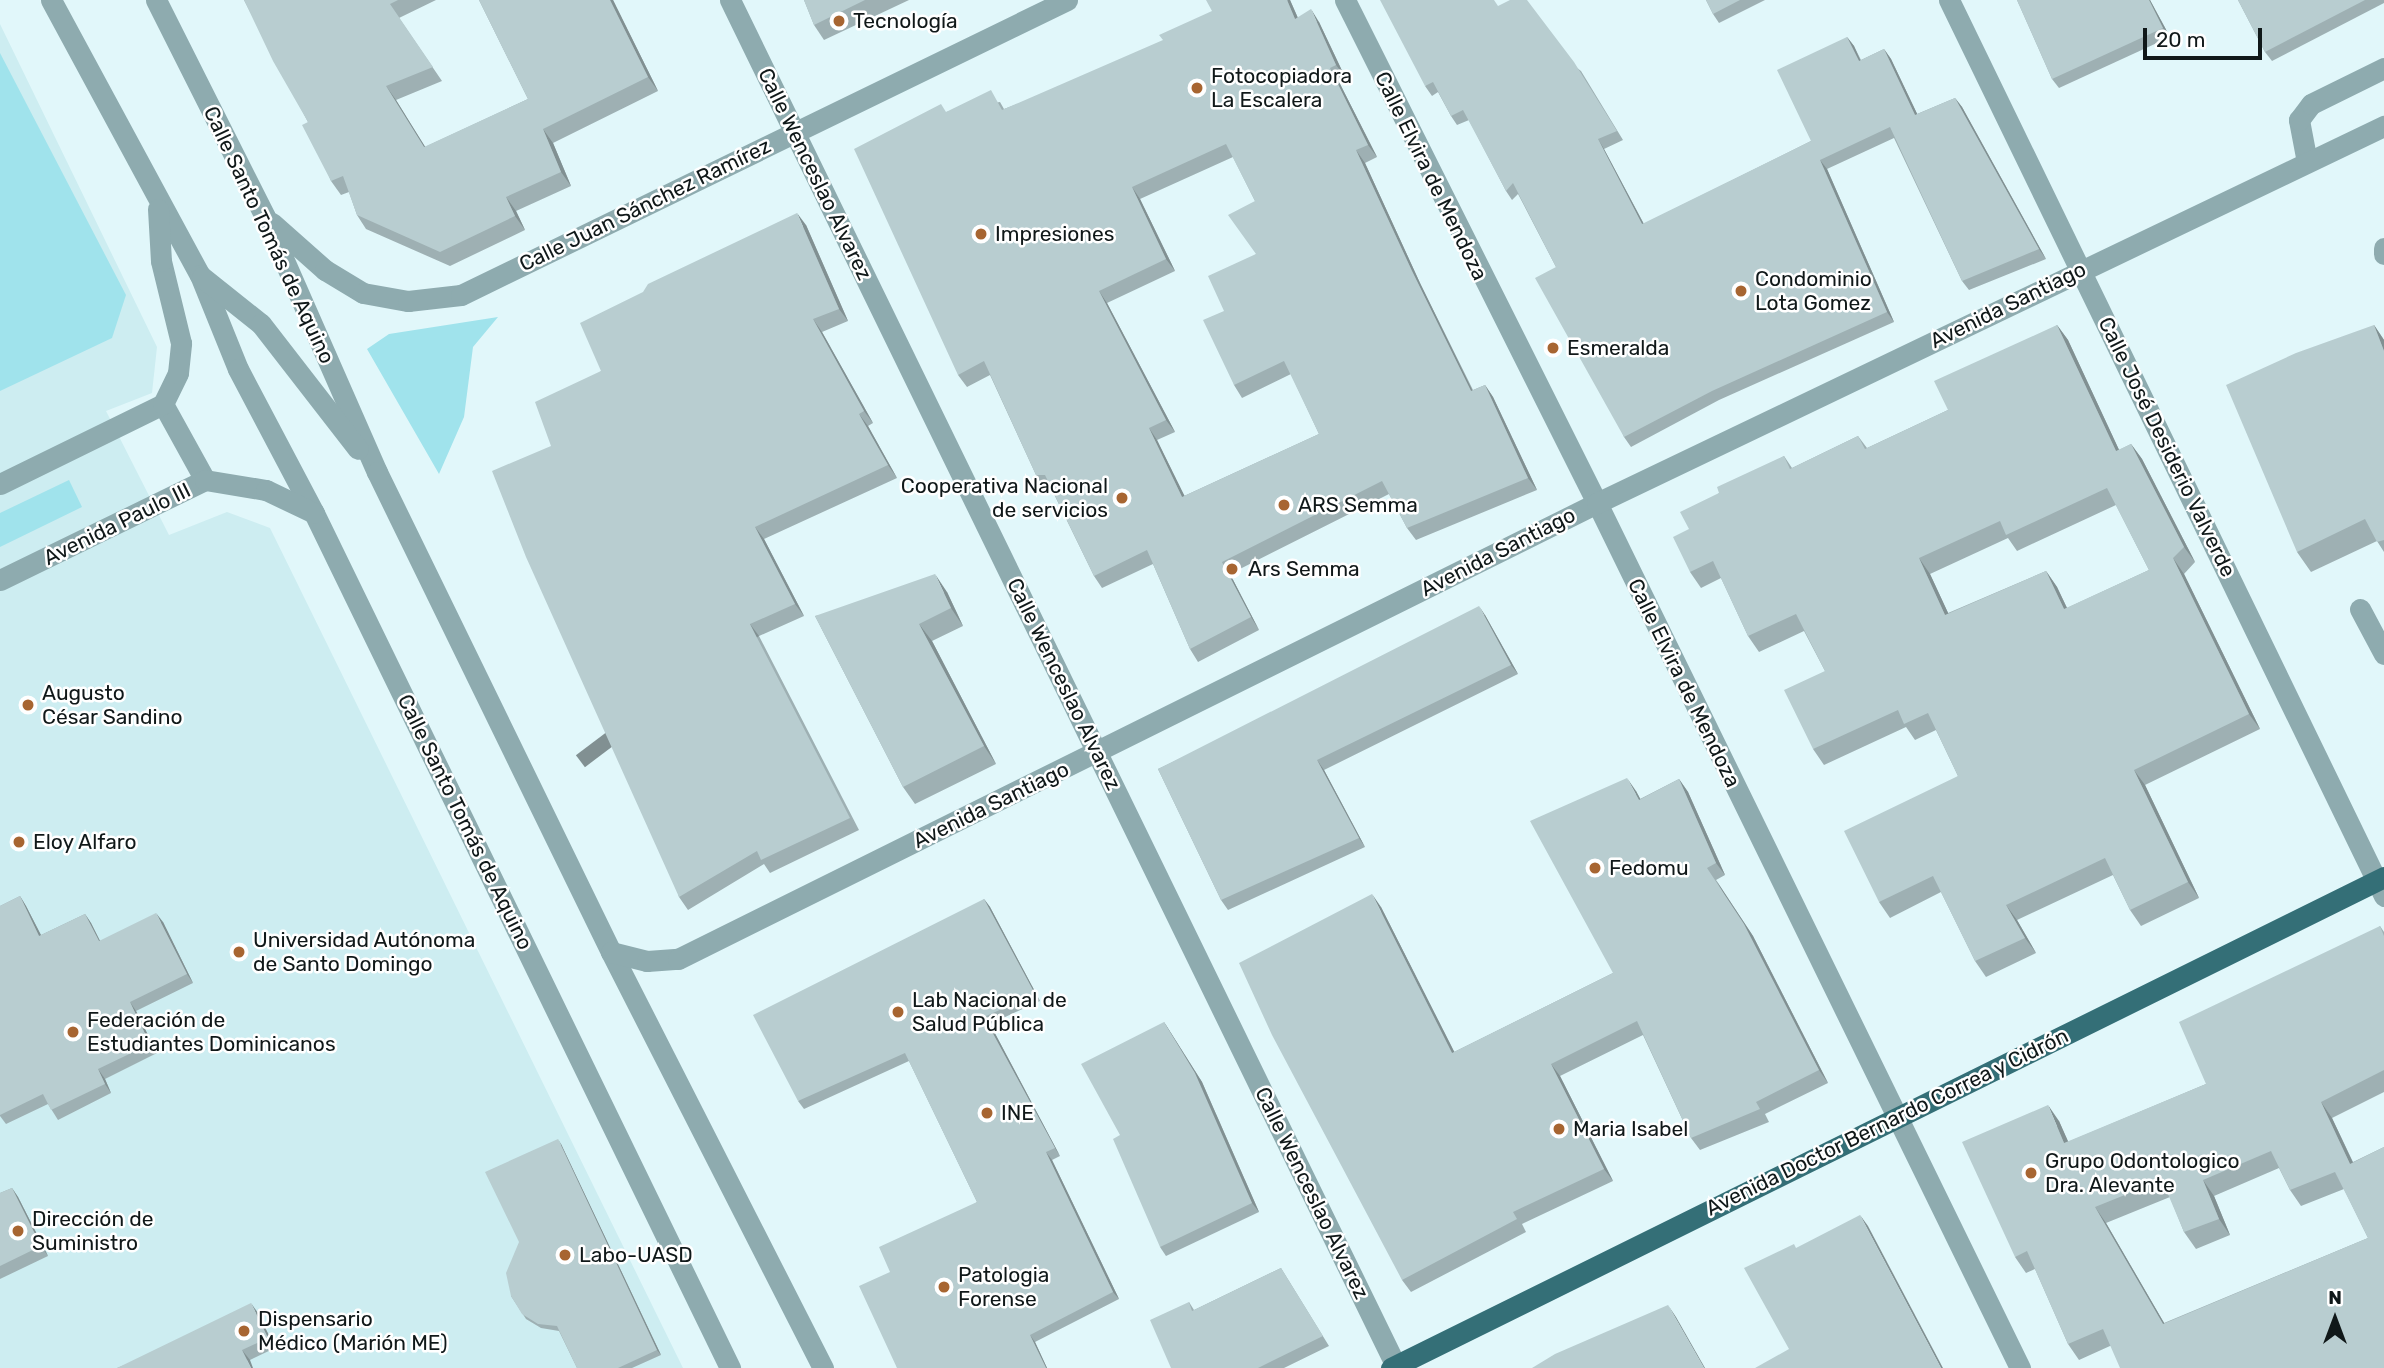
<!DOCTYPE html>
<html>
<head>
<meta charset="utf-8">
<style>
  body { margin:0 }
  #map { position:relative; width:2384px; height:1368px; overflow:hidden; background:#e1f7fa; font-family:Rubik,sans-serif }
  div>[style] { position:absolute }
  .built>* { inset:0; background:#cdedf1 }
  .green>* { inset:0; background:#a0e3ec }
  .minor>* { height:21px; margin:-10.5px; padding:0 10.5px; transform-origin:10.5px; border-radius:10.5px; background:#8eabaf }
  .major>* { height:21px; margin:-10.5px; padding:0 10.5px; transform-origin:10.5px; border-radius:10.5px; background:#346f77 }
  .wall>* { inset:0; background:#9eb0b3 }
  .shaded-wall>* { inset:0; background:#819092; transform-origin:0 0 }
  .building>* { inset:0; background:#b8cdd0 }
  .dots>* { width:19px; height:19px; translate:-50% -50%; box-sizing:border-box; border:4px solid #fff; border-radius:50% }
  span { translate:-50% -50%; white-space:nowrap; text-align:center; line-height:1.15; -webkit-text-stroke:5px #fff; paint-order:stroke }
  .poi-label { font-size:21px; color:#101819 }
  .left { translate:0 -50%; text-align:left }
  .right { translate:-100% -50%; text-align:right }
  .street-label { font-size:21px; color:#101819 }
  .north { position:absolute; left:2300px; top:1284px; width:70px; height:70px; -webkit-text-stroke:5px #fff; paint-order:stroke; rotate:0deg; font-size:19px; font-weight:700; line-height:28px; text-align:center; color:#101819 }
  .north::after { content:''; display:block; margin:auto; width:24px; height:32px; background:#101819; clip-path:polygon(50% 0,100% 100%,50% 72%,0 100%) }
  .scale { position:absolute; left:2143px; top:28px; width:119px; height:32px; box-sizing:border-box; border:4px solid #101819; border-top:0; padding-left:9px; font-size:21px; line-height:24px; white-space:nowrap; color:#101819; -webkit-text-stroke:5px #fff; paint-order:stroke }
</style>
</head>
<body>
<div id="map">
  <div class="built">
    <div style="clip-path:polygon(0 24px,157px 347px,152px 393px,106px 411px,169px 535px,227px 512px,270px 528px,683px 1368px,0 1368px)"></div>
  </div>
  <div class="green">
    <div style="clip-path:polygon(0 53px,126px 295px,112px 338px,0 391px)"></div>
    <div style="clip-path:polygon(498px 317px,473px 347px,464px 417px,439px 474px,367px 349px,389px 334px)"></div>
    <div style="clip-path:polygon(69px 480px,82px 507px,0 547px,0 513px)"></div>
  </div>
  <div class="minor">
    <div style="left:51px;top:0;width:313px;rotate:61.6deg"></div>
    <div style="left:200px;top:275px;width:101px;rotate:68deg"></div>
    <div style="left:238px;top:369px;width:163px;rotate:62.2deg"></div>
    <div style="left:314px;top:513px;width:951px;rotate:64.05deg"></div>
    <div style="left:156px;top:0;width:243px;rotate:63.3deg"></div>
    <div style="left:265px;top:217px;width:279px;rotate:66.3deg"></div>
    <div style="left:377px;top:472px;width:534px;rotate:64.01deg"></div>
    <div style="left:611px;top:952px;width:467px;rotate:63deg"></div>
    <div style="left:730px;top:0;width:1522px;rotate:64.01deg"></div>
    <div style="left:1345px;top:0;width:563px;rotate:63.39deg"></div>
    <div style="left:1597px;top:503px;width:963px;rotate:63.94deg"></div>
    <div style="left:1949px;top:0;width:996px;rotate:64.1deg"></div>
    <div style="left:2307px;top:162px;width:43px;rotate:-100.8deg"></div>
    <div style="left:2299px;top:120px;width:20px;rotate:-53deg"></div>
    <div style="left:2311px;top:104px;width:81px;rotate:-26.3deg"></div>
    <div style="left:272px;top:223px;width:71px;rotate:41.6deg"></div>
    <div style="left:325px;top:270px;width:44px;rotate:31.2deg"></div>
    <div style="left:363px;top:293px;width:46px;rotate:10.1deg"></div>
    <div style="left:408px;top:301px;width:53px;rotate:-6.5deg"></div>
    <div style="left:461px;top:295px;width:674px;rotate:-25.96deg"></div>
    <div style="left:2384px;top:248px;width:6px;rotate:90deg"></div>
    <div style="left:202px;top:277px;width:75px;rotate:38.5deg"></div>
    <div style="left:261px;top:324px;width:158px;rotate:52.2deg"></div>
    <div style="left:163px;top:404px;width:87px;rotate:61.1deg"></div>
    <div style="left:0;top:484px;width:182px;rotate:-26.1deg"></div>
    <div style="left:163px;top:404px;width:34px;rotate:-64deg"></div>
    <div style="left:178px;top:373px;width:30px;rotate:-84deg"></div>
    <div style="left:181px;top:343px;width:84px;rotate:-103.7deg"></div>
    <div style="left:161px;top:261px;width:52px;rotate:-93.3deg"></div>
    <div style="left:0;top:580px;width:228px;rotate:-26deg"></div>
    <div style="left:205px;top:480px;width:62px;rotate:9.3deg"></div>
    <div style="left:266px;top:490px;width:53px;rotate:25.6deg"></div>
    <div style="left:2360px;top:609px;width:51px;rotate:61.9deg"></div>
    <div style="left:611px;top:952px;width:37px;rotate:14deg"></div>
    <div style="left:647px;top:961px;width:31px;rotate:-4deg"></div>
    <div style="left:678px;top:959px;width:1026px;rotate:-26.39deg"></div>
    <div style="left:1597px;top:503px;width:873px;rotate:-25.6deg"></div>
  </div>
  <div class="major">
    <div style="left:1391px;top:1368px;width:1108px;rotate:-26.31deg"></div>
  </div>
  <div class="wall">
    <div style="clip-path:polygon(244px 0,436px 0,399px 18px,442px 81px,396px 100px,425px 147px,528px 99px,479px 0,613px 0,658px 91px,553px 143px,571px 186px,516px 211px,525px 230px,450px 266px,366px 229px,357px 215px,349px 192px,341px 195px,331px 181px,308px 122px)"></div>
    <div style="clip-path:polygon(804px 0,909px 0,824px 40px,814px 25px)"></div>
    <div style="clip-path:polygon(evenodd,1290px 0,1298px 18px,1319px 22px,1345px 77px,1338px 80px,1377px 157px,1365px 163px,1420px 283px,1473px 390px,1485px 385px,1493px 397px,1537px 490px,1416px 540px,1407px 528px,1389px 494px,1230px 574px,1259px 630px,1198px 662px,1190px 649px,1153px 564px,1102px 588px,1094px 576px,1051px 488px,1044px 488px,1036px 475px,990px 375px,967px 387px,958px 375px,946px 112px,1000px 102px,1004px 109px,1290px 0,1233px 157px,1255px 201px,1256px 254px,1224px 311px,1234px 385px,1242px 398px,1291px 374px,1319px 434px,1184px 496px,1157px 440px,1175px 432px,1107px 303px,1175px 271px,1140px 199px,1233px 157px)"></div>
    <div style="clip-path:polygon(1706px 0,1765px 0,1719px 23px,1713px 14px)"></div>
    <div style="clip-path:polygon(2017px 0,2150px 0,2170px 37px,2059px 88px,2052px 79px)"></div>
    <div style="clip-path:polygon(2238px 0,2384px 0,2384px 3px,2272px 61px,2265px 52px)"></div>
    <div style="clip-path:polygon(1498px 6px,1581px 71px,1623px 140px,1604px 149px,1644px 224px,1811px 141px,1847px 37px,1854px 46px,1861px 60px,1884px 49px,1891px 59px,1917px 114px,1955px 98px,1962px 107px,2046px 259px,1969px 290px,1962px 281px,1894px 138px,1827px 169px,1894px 322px,1719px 400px,1631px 447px,1624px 437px,1556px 267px,1518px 194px,1512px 200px,1506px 191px,1469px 120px,1457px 125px,1451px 116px,1438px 92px,1432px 96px,1425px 86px)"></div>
    <div style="clip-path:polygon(806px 225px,848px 321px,822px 332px,873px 423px,868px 426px,897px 478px,764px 539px,804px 616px,759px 636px,859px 830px,770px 873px,764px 864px,688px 910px,679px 897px,551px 446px,601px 371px)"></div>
    <div style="clip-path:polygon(evenodd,2057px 325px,2068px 340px,2119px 450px,2131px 444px,2142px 459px,2195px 562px,2184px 574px,2260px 729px,2145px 785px,2199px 898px,2141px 926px,2130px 910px,2113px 875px,2017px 920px,2036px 953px,1986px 977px,1975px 961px,1941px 892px,1890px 918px,1879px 902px,1958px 776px,1936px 730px,1915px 740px,1906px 727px,1824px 765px,1813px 749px,1825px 671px,1804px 631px,1759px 652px,1748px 636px,1721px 578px,1701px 588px,1690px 572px,1689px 529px,1719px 493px,1784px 456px,1792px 468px,1858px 436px,1867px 448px,1948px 410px,2057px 325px,2116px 505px,2149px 570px,2067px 608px,2057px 587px,2046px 571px,1948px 613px,1930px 574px,2008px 538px,2017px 551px,2116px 505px)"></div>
    <div style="clip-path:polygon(2374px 325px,2384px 340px,2384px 552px,2377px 541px,2311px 572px,2297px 552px)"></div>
    <div style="clip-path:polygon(947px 592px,963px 626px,932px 641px,996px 764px,915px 804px,903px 787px,815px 616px)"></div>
    <div style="clip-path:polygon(1485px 615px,1518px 674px,1324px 770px,1365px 847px,1228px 910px,1221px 900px,1158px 769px)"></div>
    <div style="clip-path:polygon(1679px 779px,1688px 792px,1725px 875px,1716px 880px,1753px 936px,1828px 1083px,1765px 1114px,1769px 1122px,1700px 1150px,1691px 1138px,1643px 1035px,1560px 1076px,1613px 1181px,1522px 1224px,1526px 1232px,1411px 1292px,1402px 1280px,1381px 907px,1454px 1052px,1613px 973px,1636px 791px,1640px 799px)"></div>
    <div style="clip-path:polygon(20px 896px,26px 906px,41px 935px,85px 914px,91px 923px,100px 941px,163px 922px,193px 983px,136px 1011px,157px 1053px,105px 1079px,111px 1093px,58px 1120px,48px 1104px,6px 1124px,0 1116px,0 906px)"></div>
    <div style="clip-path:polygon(984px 899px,990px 907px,1040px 1001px,990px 1024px,1060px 1156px,1052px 1160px,1119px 1299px,1035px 1342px,1047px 1368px,897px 1368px,890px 1272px,977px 1202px,909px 1061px,804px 1109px,798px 1101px)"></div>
    <div style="clip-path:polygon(evenodd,2380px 926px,2384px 932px,2384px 1092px,2332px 1118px,2353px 1162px,2384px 1147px,2384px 1368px,2110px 1346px,2079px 1360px,2068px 1344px,2035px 1269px,2026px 1273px,2015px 1257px,2059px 1121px,2068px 1142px,2206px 1084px,2380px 926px,2279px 1168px,2290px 1190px,2301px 1206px,2344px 1189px,2368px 1238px,2164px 1323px,2106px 1223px,2170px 1197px,2184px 1232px,2196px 1249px,2230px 1235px,2214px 1196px,2279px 1168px)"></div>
    <div style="clip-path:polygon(1164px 1022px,1202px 1082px,1259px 1212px,1166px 1256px,1160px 1247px)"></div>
    <div style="clip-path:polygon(561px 1144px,661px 1355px,632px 1368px,577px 1368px,559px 1331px,541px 1328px,526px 1319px,511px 1296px)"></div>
    <div style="clip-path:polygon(12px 1188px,18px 1197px,48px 1256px,0 1279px,0 1193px)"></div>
    <div style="clip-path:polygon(1281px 1268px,1329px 1346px,1284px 1368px,1171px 1368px,1189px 1302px,1194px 1310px)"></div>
    <div style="clip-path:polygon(258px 1313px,275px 1348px,250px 1360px,117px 1368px)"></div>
  </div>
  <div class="shaded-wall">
    <div style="clip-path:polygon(610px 0,613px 0,658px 91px,648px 77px)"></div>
    <div style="clip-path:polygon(1287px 0,1290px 0,1304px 32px,1295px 19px)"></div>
    <div style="clip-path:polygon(2149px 0,2150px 0,2170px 37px,2163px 28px)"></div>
    <div style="clip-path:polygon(1311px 9px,1319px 22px,1345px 77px,1336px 65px)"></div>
    <div style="clip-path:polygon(1847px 37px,1854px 46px,1865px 71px,1859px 61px)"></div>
    <div style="clip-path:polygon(1884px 49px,1891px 59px,1922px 124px,1915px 115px)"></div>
    <div style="clip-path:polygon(1330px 68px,1338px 80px,1377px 157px,1368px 145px)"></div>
    <div style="clip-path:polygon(386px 86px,396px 100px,434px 161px,424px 147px)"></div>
    <div style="clip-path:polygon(1955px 98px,1962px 107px,2046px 259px,2039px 249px)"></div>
    <div style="clip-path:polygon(543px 129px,553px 143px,571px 186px,561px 172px)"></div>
    <div style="clip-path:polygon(1598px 139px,1604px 149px,1649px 234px,1642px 224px)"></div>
    <div style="clip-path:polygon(1356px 150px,1365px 163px,1420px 283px,1479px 404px,1471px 391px,1412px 271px)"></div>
    <div style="clip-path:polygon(1820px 160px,1827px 169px,1894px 322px,1887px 312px)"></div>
    <div style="clip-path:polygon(1132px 187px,1140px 199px,1175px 271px,1166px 259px)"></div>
    <div style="clip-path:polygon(506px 197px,516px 211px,525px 230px,515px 216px)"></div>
    <div style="clip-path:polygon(797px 213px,806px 225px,848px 321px,839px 309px)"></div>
    <div style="clip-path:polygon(1099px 291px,1107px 303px,1175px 432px,1166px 420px)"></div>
    <div style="clip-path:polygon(813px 319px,822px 332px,873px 423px,864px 411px)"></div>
    <div style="clip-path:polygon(2057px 325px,2068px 340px,2127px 467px,2116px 451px)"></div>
    <div style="clip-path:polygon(2374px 325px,2384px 340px,2384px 351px)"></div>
    <div style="clip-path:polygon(1485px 385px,1493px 397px,1537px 490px,1528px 478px)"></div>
    <div style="clip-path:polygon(859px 414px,868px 426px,897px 478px,888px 465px)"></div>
    <div style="clip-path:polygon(1149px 428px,1157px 440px,1191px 509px,1182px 497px)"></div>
    <div style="clip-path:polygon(2131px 444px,2142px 459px,2195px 562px,2184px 547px)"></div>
    <div style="clip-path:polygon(755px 527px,764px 539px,804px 616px,795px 604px)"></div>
    <div style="clip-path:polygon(1919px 558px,1930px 574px,1956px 630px,1945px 615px)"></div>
    <div style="clip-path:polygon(2173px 558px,2184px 574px,2260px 729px,2249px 714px)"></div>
    <div style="clip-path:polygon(1222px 562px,1230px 574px,1259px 630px,1251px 617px)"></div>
    <div style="clip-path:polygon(2046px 571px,2057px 587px,2075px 625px,2064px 609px)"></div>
    <div style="clip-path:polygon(935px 574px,947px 592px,963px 626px,951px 608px)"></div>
    <div style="clip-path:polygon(1479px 606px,1485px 615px,1518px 674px,1511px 665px)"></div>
    <div style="left:750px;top:624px;width:15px;height:218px;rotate:53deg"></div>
    <div style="clip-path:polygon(919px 624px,932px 641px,996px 764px,984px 746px)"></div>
    <div style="clip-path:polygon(1317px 760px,1324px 770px,1365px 847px,1359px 838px)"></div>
    <div style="clip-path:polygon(2134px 770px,2145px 785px,2199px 898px,2188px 882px)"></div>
    <div style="clip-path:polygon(1627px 778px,1636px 791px,1648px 813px,1639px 800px)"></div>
    <div style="clip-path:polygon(1679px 779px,1688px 792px,1725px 875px,1716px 863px)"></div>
    <div style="clip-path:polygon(1716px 880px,1753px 936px,1828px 1083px,1819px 1070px)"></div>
    <div style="clip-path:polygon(1372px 894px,1381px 907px,1461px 1065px,1452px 1053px)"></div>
    <div style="clip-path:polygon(20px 896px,26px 906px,46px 945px,39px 936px)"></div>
    <div style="clip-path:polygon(984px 899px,990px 907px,1040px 1001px,1035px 994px)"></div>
    <div style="clip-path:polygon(2006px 905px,2017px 920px,2036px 953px,2025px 938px)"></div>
    <div style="clip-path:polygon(156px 913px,163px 922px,193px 983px,187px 974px)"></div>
    <div style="clip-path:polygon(85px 914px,91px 923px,105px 951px,99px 941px)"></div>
    <div style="clip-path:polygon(130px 1002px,136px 1011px,157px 1053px,150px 1044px)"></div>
    <div style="clip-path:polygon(984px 1017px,990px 1024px,1060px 1156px,1055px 1148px)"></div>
    <div style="clip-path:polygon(1164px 1022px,1202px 1082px,1259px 1212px,1252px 1203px)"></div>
    <div style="clip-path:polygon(1551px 1064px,1560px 1076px,1613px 1181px,1604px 1169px)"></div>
    <div style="clip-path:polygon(98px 1069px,105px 1079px,111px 1093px,105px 1084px)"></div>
    <div style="clip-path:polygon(2321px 1102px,2332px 1118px,2361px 1180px,2350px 1164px)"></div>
    <div style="clip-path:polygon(2048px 1105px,2059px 1121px,2076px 1159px,2064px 1143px)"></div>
    <div style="clip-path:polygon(558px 1139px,561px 1144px,661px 1355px,657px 1350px)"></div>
    <div style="clip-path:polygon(1046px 1152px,1052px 1160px,1119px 1299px,1113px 1292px)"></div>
    <div style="clip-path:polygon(2203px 1180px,2214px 1196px,2230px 1235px,2219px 1219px)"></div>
    <div style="clip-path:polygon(12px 1188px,18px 1197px,48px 1256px,41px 1246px)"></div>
    <div style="clip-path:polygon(2095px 1207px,2106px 1223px,2174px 1340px,2163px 1324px)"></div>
    <div style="clip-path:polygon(1860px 1215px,1868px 1226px,1943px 1368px,1941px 1368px)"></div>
    <div style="clip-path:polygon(251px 1303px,258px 1313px,275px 1348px,268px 1338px)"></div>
    <div style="clip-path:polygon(1668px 1305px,1676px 1317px,1705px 1368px,1704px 1368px)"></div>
    <div style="clip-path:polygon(1030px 1335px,1035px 1342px,1047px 1368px,1046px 1368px)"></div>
    <div style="clip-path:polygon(242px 1350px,250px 1360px,253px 1368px,251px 1368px)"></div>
  </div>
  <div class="building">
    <div style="clip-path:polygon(244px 0,398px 0,390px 4px,433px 67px,386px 86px,424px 147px,528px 99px,479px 0,610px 0,648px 77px,543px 129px,561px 172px,506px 197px,515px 216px,440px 252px,357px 215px,343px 176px,331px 181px,302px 125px,308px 122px,273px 61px)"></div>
    <div style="clip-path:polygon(804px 0,865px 0,814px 25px)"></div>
    <div style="clip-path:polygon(evenodd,1206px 0,1287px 0,1295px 19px,1311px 9px,1336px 65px,1330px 68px,1368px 145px,1356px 150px,1412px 271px,1471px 391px,1485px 385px,1528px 478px,1407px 528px,1382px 481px,1222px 562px,1251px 617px,1190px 649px,1147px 550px,1094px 576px,1045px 475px,1036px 475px,984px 361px,958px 375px,854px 149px,941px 104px,946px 112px,991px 90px,1002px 110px,1163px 40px,1159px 35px,1212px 11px,1206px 0,1226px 144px,1255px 201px,1228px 215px,1256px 254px,1208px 276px,1224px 311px,1203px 320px,1234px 385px,1284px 361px,1319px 434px,1182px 497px,1149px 428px,1166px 420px,1099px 291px,1166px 259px,1132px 187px,1226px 144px)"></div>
    <div style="clip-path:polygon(1380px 0,1494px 0,1498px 6px,1510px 0,1527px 0,1574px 62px,1617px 131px,1598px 139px,1642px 224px,1811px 141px,1777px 70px,1847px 37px,1859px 61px,1884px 49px,1915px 115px,1955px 98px,2039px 249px,1962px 281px,1890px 127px,1820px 160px,1887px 312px,1712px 391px,1624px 437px,1535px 278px,1556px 267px,1513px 183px,1506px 191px,1463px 110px,1451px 116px,1433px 82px,1425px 86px)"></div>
    <div style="clip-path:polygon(1706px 0,1740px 0,1713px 14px)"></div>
    <div style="clip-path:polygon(2017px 0,2149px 0,2163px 28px,2052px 79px)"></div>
    <div style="clip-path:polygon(2238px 0,2365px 0,2265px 52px)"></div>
    <div style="clip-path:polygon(797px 213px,839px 309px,813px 319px,864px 411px,859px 414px,888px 465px,755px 527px,795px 604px,750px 624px,850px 818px,761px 860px,757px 851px,679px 897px,526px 557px,492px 471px,551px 446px,535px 402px,601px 371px,580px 323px,643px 292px,648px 284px)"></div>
    <div style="clip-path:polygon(evenodd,2057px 325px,2116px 451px,2131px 444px,2184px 547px,2173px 558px,2249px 714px,2134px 770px,2188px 882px,2130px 910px,2105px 858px,2006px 905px,2025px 938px,1975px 961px,1933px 876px,1879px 902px,1844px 831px,1958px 776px,1928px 713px,1904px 724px,1898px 710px,1813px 749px,1784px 690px,1825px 671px,1796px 614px,1748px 636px,1713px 561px,1690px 572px,1673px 537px,1689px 529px,1680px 512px,1719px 493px,1717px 487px,1784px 456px,1790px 469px,1858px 436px,1865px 449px,1948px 410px,1934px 381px,2057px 325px,2107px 488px,2149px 570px,2064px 609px,2046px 571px,1945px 615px,1919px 558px,2000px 521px,2006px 535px,2107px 488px)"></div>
    <div style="clip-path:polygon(2374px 325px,2384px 351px,2384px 540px,2377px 542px,2365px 519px,2297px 552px,2226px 385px,2296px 353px)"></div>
    <div style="clip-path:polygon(935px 574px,951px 608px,919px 624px,984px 746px,903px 787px,815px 616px)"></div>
    <div style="clip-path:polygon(1479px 606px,1511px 665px,1317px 760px,1359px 838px,1221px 900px,1158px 769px)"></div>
    <div style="clip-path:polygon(1627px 778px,1639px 800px,1679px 779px,1716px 863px,1707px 868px,1744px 924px,1819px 1070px,1756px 1102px,1760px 1109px,1691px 1138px,1637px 1021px,1551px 1064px,1604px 1169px,1513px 1212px,1517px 1219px,1402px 1280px,1272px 1035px,1239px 963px,1372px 894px,1452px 1053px,1613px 973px,1530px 821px)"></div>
    <div style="clip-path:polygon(20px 896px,39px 936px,85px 914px,99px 941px,156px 913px,187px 974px,130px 1002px,150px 1044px,98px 1069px,105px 1084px,51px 1110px,43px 1094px,0 1115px,0 906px)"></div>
    <div style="clip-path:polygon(984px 899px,1035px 994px,984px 1017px,1055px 1148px,1046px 1152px,1113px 1292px,1030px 1335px,1046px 1368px,897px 1368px,859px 1286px,890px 1272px,879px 1247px,977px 1202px,905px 1053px,798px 1101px,753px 1015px)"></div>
    <div style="clip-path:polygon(evenodd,2380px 926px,2384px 936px,2384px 1070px,2321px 1102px,2350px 1164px,2384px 1147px,2384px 1368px,2120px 1368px,2103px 1329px,2068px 1344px,2027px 1251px,2015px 1257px,1962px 1142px,2048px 1105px,2064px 1143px,2206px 1084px,2179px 1022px,2380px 926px,2271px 1151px,2290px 1190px,2335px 1172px,2368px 1238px,2163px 1324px,2095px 1207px,2162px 1180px,2184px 1232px,2219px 1219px,2203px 1180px,2271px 1151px)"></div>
    <div style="clip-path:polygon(1164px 1022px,1195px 1073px,1252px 1203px,1160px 1247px,1113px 1139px,1120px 1135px,1081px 1064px)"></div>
    <div style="clip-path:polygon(558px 1139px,657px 1350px,618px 1368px,577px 1368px,557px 1326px,538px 1324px,522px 1314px,511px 1296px,506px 1273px,519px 1242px,485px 1172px)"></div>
    <div style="clip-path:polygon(12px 1188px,41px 1246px,0 1266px,0 1193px)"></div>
    <div style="clip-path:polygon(1860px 1215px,1941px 1368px,1755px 1368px,1789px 1349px,1744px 1268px,1794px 1244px,1796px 1248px)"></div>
    <div style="clip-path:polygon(1281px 1268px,1323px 1336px,1258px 1368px,1171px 1368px,1150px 1320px,1189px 1302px,1192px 1311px)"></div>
    <div style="clip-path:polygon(251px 1303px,268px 1338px,242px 1350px,251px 1368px,117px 1368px)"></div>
    <div style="clip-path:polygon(1668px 1305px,1704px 1368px,1532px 1368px,1555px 1354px)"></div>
  </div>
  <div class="dots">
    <div style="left:839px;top:21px;background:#a76531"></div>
    <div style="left:1197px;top:88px;background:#a76531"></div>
    <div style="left:981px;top:234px;background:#a76531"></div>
    <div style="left:1741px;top:291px;background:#a76531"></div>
    <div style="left:1553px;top:348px;background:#a76531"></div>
    <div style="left:1122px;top:498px;background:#a76531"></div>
    <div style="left:1284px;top:505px;background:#a76531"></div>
    <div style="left:1232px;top:569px;background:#a76531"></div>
    <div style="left:28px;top:705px;background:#a76531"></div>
    <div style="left:19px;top:842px;background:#a76531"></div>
    <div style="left:1595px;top:868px;background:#a76531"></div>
    <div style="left:239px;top:952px;background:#a76531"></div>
    <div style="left:898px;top:1012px;background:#a76531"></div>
    <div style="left:73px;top:1032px;background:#a76531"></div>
    <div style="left:987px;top:1113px;background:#a76531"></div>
    <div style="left:1559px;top:1129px;background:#a76531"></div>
    <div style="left:2031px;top:1173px;background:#a76531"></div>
    <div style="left:18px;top:1231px;background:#a76531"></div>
    <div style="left:565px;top:1255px;background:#a76531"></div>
    <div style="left:944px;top:1287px;background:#a76531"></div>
    <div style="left:244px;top:1331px;background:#a76531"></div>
  </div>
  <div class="poi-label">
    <span class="left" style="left:853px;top:21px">Tecnología</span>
    <span class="left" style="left:1211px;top:88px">Fotocopiadora<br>La Escalera</span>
    <span class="left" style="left:995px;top:234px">Impresiones</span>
    <span class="left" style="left:1755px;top:291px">Condominio<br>Lota Gomez</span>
    <span class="left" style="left:1567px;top:348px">Esmeralda</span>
    <span class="right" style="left:1108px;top:498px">Cooperativa Nacional<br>de servicios</span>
    <span class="left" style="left:1298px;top:505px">ARS Semma</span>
    <span class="left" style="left:1248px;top:569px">Ars Semma</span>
    <span class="left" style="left:42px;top:705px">Augusto<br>César Sandino</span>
    <span class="left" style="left:33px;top:842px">Eloy Alfaro</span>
    <span class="left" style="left:1609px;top:868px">Fedomu</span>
    <span class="left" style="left:253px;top:952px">Universidad Autónoma<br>de Santo Domingo</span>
    <span class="left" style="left:912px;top:1012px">Lab Nacional de<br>Salud Pública</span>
    <span class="left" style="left:87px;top:1032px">Federación de<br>Estudiantes Dominicanos</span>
    <span class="left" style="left:1001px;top:1113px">INE</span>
    <span class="left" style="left:1573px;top:1129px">Maria Isabel</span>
    <span class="left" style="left:2045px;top:1173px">Grupo Odontologico<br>Dra. Alevante</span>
    <span class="left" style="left:32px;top:1231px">Dirección de<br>Suministro</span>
    <span class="left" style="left:579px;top:1255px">Labo-UASD</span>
    <span class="left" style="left:958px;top:1287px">Patologia<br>Forense</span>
    <span class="left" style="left:258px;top:1331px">Dispensario<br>Médico (Marión ME)</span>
  </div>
  <div class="street-label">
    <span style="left:815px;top:174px;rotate:64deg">Calle Wenceslao Alvarez</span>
    <span style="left:1431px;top:176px;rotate:64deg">Calle Elvira de Mendoza</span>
    <span style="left:645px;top:205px;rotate:-26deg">Calle Juan Sánchez Ramírez</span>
    <span style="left:269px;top:235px;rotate:65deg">Calle Santo Tomás de Aquino</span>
    <span style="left:2008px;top:305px;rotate:-26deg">Avenida Santiago</span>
    <span style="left:2167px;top:447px;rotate:64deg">Calle José Desiderio Valverde</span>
    <span style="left:117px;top:524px;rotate:-26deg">Avenida Paulo III</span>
    <span style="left:1498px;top:552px;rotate:-27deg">Avenida Santiago</span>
    <span style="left:1684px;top:683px;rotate:64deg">Calle Elvira de Mendoza</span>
    <span style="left:1064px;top:684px;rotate:64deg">Calle Wenceslao Alvarez</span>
    <span style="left:991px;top:805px;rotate:-26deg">Avenida Santiago</span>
    <span style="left:465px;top:822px;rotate:64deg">Calle Santo Tomás de Aquino</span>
    <span style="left:1887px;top:1122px;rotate:-26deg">Avenida Doctor Bernardo Correa y Cidrón</span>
    <span style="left:1312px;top:1193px;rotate:64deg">Calle Wenceslao Alvarez</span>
  </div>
  <div class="north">N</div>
  <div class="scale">20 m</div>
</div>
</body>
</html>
